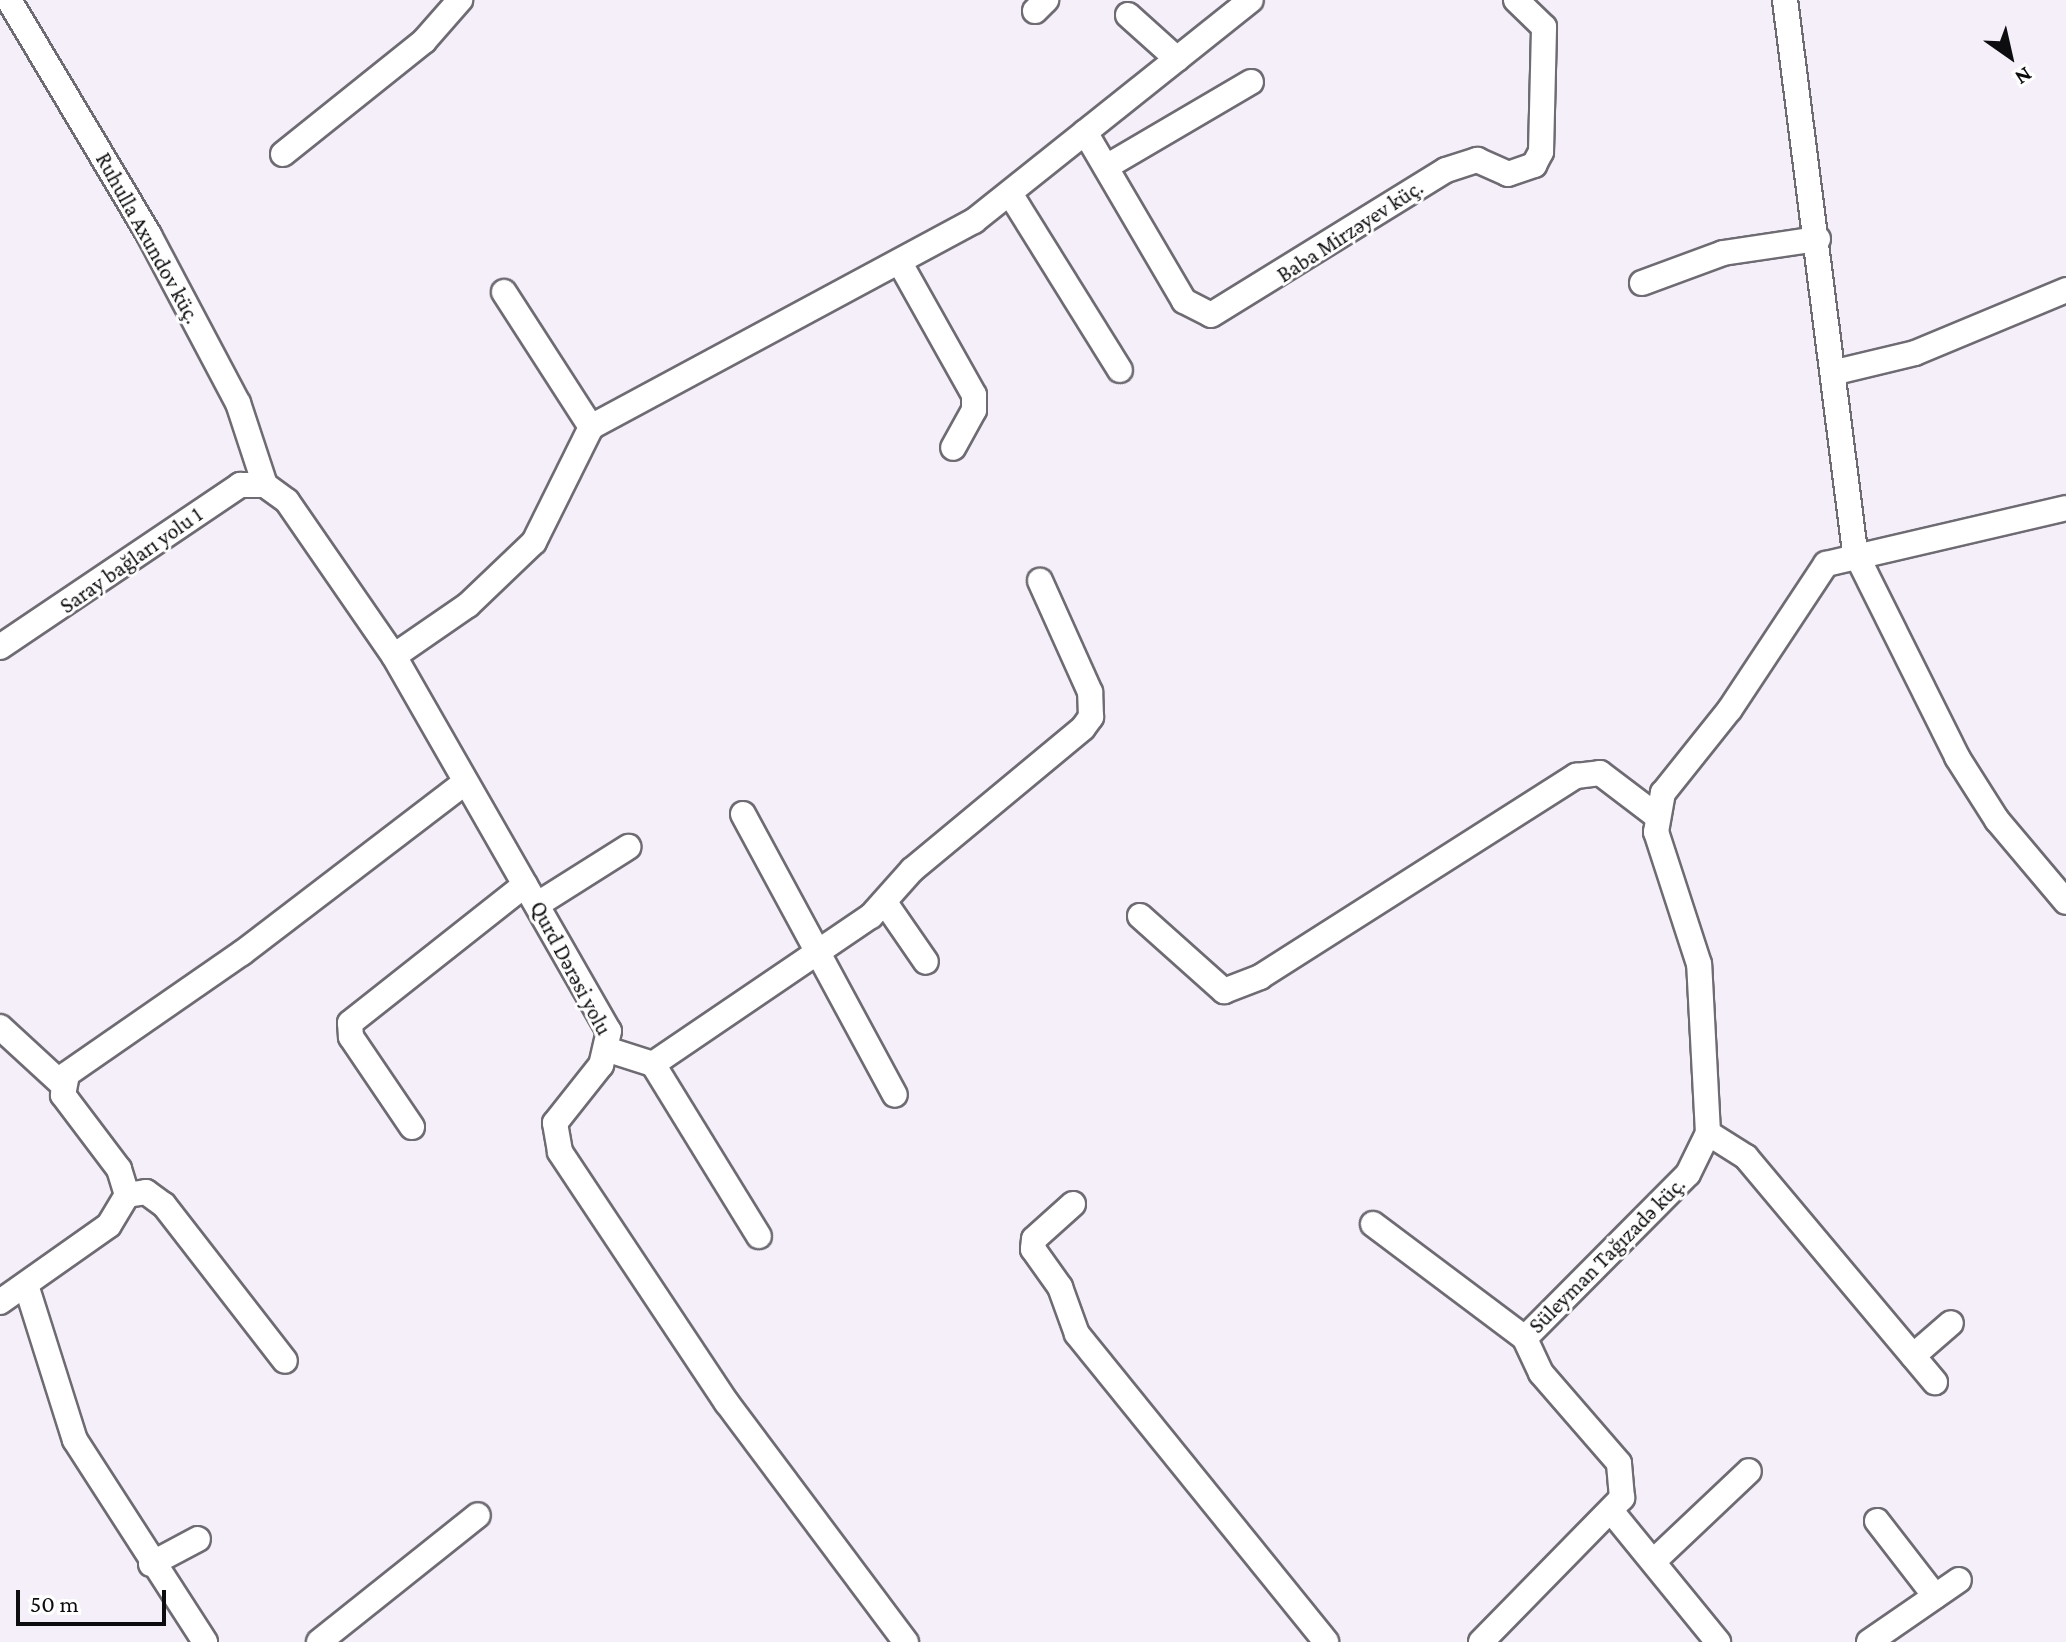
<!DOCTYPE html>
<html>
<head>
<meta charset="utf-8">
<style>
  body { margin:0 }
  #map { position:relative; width:2066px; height:1642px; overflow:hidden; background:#f4eff9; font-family:"Crimson Pro",serif }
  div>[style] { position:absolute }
  .roads { filter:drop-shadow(2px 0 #6f6b73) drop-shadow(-2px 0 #6f6b73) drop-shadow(0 2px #6f6b73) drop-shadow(0 -2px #6f6b73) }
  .street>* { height:24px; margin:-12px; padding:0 12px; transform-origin:12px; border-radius:12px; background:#fff }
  span { translate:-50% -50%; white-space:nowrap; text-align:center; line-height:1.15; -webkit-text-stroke:6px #fff; paint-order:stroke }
  .street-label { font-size:22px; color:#0d0c0f }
  .north { position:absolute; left:1970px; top:16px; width:80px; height:80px; -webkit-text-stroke:6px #fff; paint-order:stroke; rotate:146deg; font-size:22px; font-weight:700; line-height:32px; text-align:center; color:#0d0c0f }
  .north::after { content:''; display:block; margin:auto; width:28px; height:36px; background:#0d0c0f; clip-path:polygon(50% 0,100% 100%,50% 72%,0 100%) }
  .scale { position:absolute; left:16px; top:1590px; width:150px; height:36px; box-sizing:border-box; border:4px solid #0d0c0f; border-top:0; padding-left:10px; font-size:24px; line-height:28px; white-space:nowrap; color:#0d0c0f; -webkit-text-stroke:6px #fff; paint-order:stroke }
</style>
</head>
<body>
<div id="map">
  <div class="roads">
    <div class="street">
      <div style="left:9px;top:0;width:274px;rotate:59.2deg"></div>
      <div style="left:149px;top:235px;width:190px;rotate:62.1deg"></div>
      <div style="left:238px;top:403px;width:86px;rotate:71.8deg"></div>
      <div style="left:1785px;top:0;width:556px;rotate:82.77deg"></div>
      <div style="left:1855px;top:552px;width:229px;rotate:63.5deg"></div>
      <div style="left:1957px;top:757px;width:75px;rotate:57.6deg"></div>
      <div style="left:1997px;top:820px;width:107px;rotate:49.9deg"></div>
      <div style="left:1035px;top:11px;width:16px;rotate:-45deg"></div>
      <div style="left:1128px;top:15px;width:66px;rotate:41.9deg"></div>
      <div style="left:1085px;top:132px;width:196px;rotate:59.6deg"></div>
      <div style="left:1184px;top:301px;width:30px;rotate:27deg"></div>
      <div style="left:1211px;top:315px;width:276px;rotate:-31.7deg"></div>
      <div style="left:1446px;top:170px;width:33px;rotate:-18deg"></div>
      <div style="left:1477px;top:160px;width:34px;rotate:24deg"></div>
      <div style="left:1508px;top:174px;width:28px;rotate:-19deg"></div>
      <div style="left:1534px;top:165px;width:15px;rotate:-62deg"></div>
      <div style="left:1541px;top:152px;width:125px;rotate:-88.6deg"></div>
      <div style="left:1544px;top:27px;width:39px;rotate:-136deg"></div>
      <div style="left:283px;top:154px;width:181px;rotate:-38.7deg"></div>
      <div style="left:424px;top:41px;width:55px;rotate:-48.7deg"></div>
      <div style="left:1106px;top:167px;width:168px;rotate:-30.4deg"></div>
      <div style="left:1011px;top:195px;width:206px;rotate:58.1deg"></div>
      <div style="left:900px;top:263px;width:151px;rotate:60.7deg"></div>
      <div style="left:974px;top:395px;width:15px;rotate:90deg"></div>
      <div style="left:974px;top:410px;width:43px;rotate:118.9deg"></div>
      <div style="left:1642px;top:283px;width:86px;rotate:-20.3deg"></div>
      <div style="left:1723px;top:253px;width:96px;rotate:-8.4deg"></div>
      <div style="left:504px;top:292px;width:161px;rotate:57.2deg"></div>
      <div style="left:1836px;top:372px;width:81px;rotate:-13.5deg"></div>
      <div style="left:1915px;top:353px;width:164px;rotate:-22.6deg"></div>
      <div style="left:0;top:647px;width:290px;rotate:-34deg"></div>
      <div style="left:240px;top:485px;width:25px"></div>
      <div style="left:265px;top:485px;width:27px;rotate:36deg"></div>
      <div style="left:287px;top:501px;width:188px;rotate:55.4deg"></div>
      <div style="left:394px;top:656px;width:432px;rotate:60.2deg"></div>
      <div style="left:609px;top:1031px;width:35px;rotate:103deg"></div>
      <div style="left:601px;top:1065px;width:74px;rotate:128.4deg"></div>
      <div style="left:555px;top:1123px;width:29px;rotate:80deg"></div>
      <div style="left:560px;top:1152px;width:301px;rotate:56.4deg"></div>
      <div style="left:727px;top:1403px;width:299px;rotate:53.2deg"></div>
      <div style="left:394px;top:656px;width:90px;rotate:-34.6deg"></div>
      <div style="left:468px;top:605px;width:91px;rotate:-43.7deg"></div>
      <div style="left:534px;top:542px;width:128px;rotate:-63.6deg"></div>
      <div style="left:591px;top:427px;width:435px;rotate:-28.3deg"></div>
      <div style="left:974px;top:221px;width:354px;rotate:-38.6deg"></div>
      <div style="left:743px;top:814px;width:319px;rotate:61.6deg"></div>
      <div style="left:538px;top:904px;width:107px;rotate:-32.3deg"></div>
      <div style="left:886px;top:904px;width:70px;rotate:55.4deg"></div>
      <div style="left:1140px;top:916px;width:113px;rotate:41.8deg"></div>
      <div style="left:1224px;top:991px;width:39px;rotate:-21deg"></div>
      <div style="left:1260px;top:977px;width:375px;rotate:-32.5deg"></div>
      <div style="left:1576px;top:776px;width:24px;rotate:-7deg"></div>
      <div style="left:1600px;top:773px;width:68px;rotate:37.2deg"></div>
      <div style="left:0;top:1027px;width:84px;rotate:42.6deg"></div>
      <div style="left:609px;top:1050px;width:46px;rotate:17.7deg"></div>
      <div style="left:653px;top:1064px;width:263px;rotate:-34.2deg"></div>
      <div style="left:871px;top:916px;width:62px;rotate:-48.3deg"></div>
      <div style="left:912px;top:870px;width:222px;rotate:-39.7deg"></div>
      <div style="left:1083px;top:728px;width:14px;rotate:-54deg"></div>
      <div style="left:1091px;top:717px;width:25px;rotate:-92deg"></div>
      <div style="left:1090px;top:692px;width:122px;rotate:-114.2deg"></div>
      <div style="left:653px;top:1064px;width:202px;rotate:58.4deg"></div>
      <div style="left:412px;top:1127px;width:109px;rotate:-124.1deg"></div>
      <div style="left:351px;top:1037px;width:14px;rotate:-94deg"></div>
      <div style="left:350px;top:1023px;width:223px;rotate:-38.3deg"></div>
      <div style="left:1708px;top:1133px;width:45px;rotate:32.3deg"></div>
      <div style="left:1746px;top:1157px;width:294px;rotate:50deg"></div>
      <div style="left:127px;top:1195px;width:19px;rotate:-9deg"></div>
      <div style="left:146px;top:1192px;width:22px;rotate:36deg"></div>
      <div style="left:164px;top:1205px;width:197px;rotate:52.2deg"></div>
      <div style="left:1073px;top:1204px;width:52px;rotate:138.1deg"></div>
      <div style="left:1034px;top:1239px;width:10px;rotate:96deg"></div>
      <div style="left:1033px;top:1249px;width:47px;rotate:54.6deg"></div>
      <div style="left:1060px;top:1287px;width:50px;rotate:70.1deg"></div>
      <div style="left:1077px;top:1334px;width:396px;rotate:51deg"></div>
      <div style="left:1373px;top:1224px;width:190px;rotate:36.9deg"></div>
      <div style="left:27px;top:1288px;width:159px;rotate:72.5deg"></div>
      <div style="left:75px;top:1440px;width:240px;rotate:57.2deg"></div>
      <div style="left:0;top:1302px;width:133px;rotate:-35.2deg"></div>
      <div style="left:109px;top:1225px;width:35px;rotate:-59deg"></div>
      <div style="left:127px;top:1195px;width:27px;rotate:-107deg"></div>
      <div style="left:119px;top:1169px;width:93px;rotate:-127.1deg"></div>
      <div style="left:63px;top:1095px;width:21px;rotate:-79deg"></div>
      <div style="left:67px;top:1074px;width:213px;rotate:-34.7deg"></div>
      <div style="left:242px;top:953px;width:280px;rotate:-37.4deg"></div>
      <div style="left:1913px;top:1356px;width:50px;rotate:-41deg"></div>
      <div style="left:1612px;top:1512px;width:168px;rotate:50.8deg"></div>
      <div style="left:1877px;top:1521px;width:95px;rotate:52.3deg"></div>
      <div style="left:1655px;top:1560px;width:129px;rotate:-43.4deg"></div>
      <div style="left:151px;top:1564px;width:53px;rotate:-28deg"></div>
      <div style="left:319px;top:1642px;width:203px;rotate:-38.6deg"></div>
      <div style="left:1481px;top:1642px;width:202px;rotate:-45.6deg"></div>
      <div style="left:1622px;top:1498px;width:35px;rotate:-95deg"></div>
      <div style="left:1619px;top:1463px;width:119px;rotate:-130.9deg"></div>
      <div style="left:1541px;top:1373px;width:38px;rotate:-115deg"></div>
      <div style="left:1525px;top:1338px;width:231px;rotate:-45.2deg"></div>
      <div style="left:1688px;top:1174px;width:46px;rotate:-64deg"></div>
      <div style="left:1708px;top:1133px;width:169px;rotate:-93deg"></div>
      <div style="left:1699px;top:964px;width:139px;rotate:-108deg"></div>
      <div style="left:1656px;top:832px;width:40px;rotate:-80deg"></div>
      <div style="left:1663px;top:793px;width:107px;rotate:-51.4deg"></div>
      <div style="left:1730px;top:709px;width:174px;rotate:-56.5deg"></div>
      <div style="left:1826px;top:564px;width:246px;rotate:-13.1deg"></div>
      <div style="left:1869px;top:1642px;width:109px;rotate:-34.6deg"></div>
    </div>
  </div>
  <div class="street-label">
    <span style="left:1350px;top:231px;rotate:-33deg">Baba Mirzəyev küç.</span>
    <span style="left:148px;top:238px;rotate:61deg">Ruhulla Axundov küç.</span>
    <span style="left:131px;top:560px;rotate:-35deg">Saray bağları yolu 1</span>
    <span style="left:571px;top:968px;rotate:62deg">Qurd Dərəsi yolu</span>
    <span style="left:1607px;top:1255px;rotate:-45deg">Süleyman Tağızadə küç.</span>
  </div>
  <div class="north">N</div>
  <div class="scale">50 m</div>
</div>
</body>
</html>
